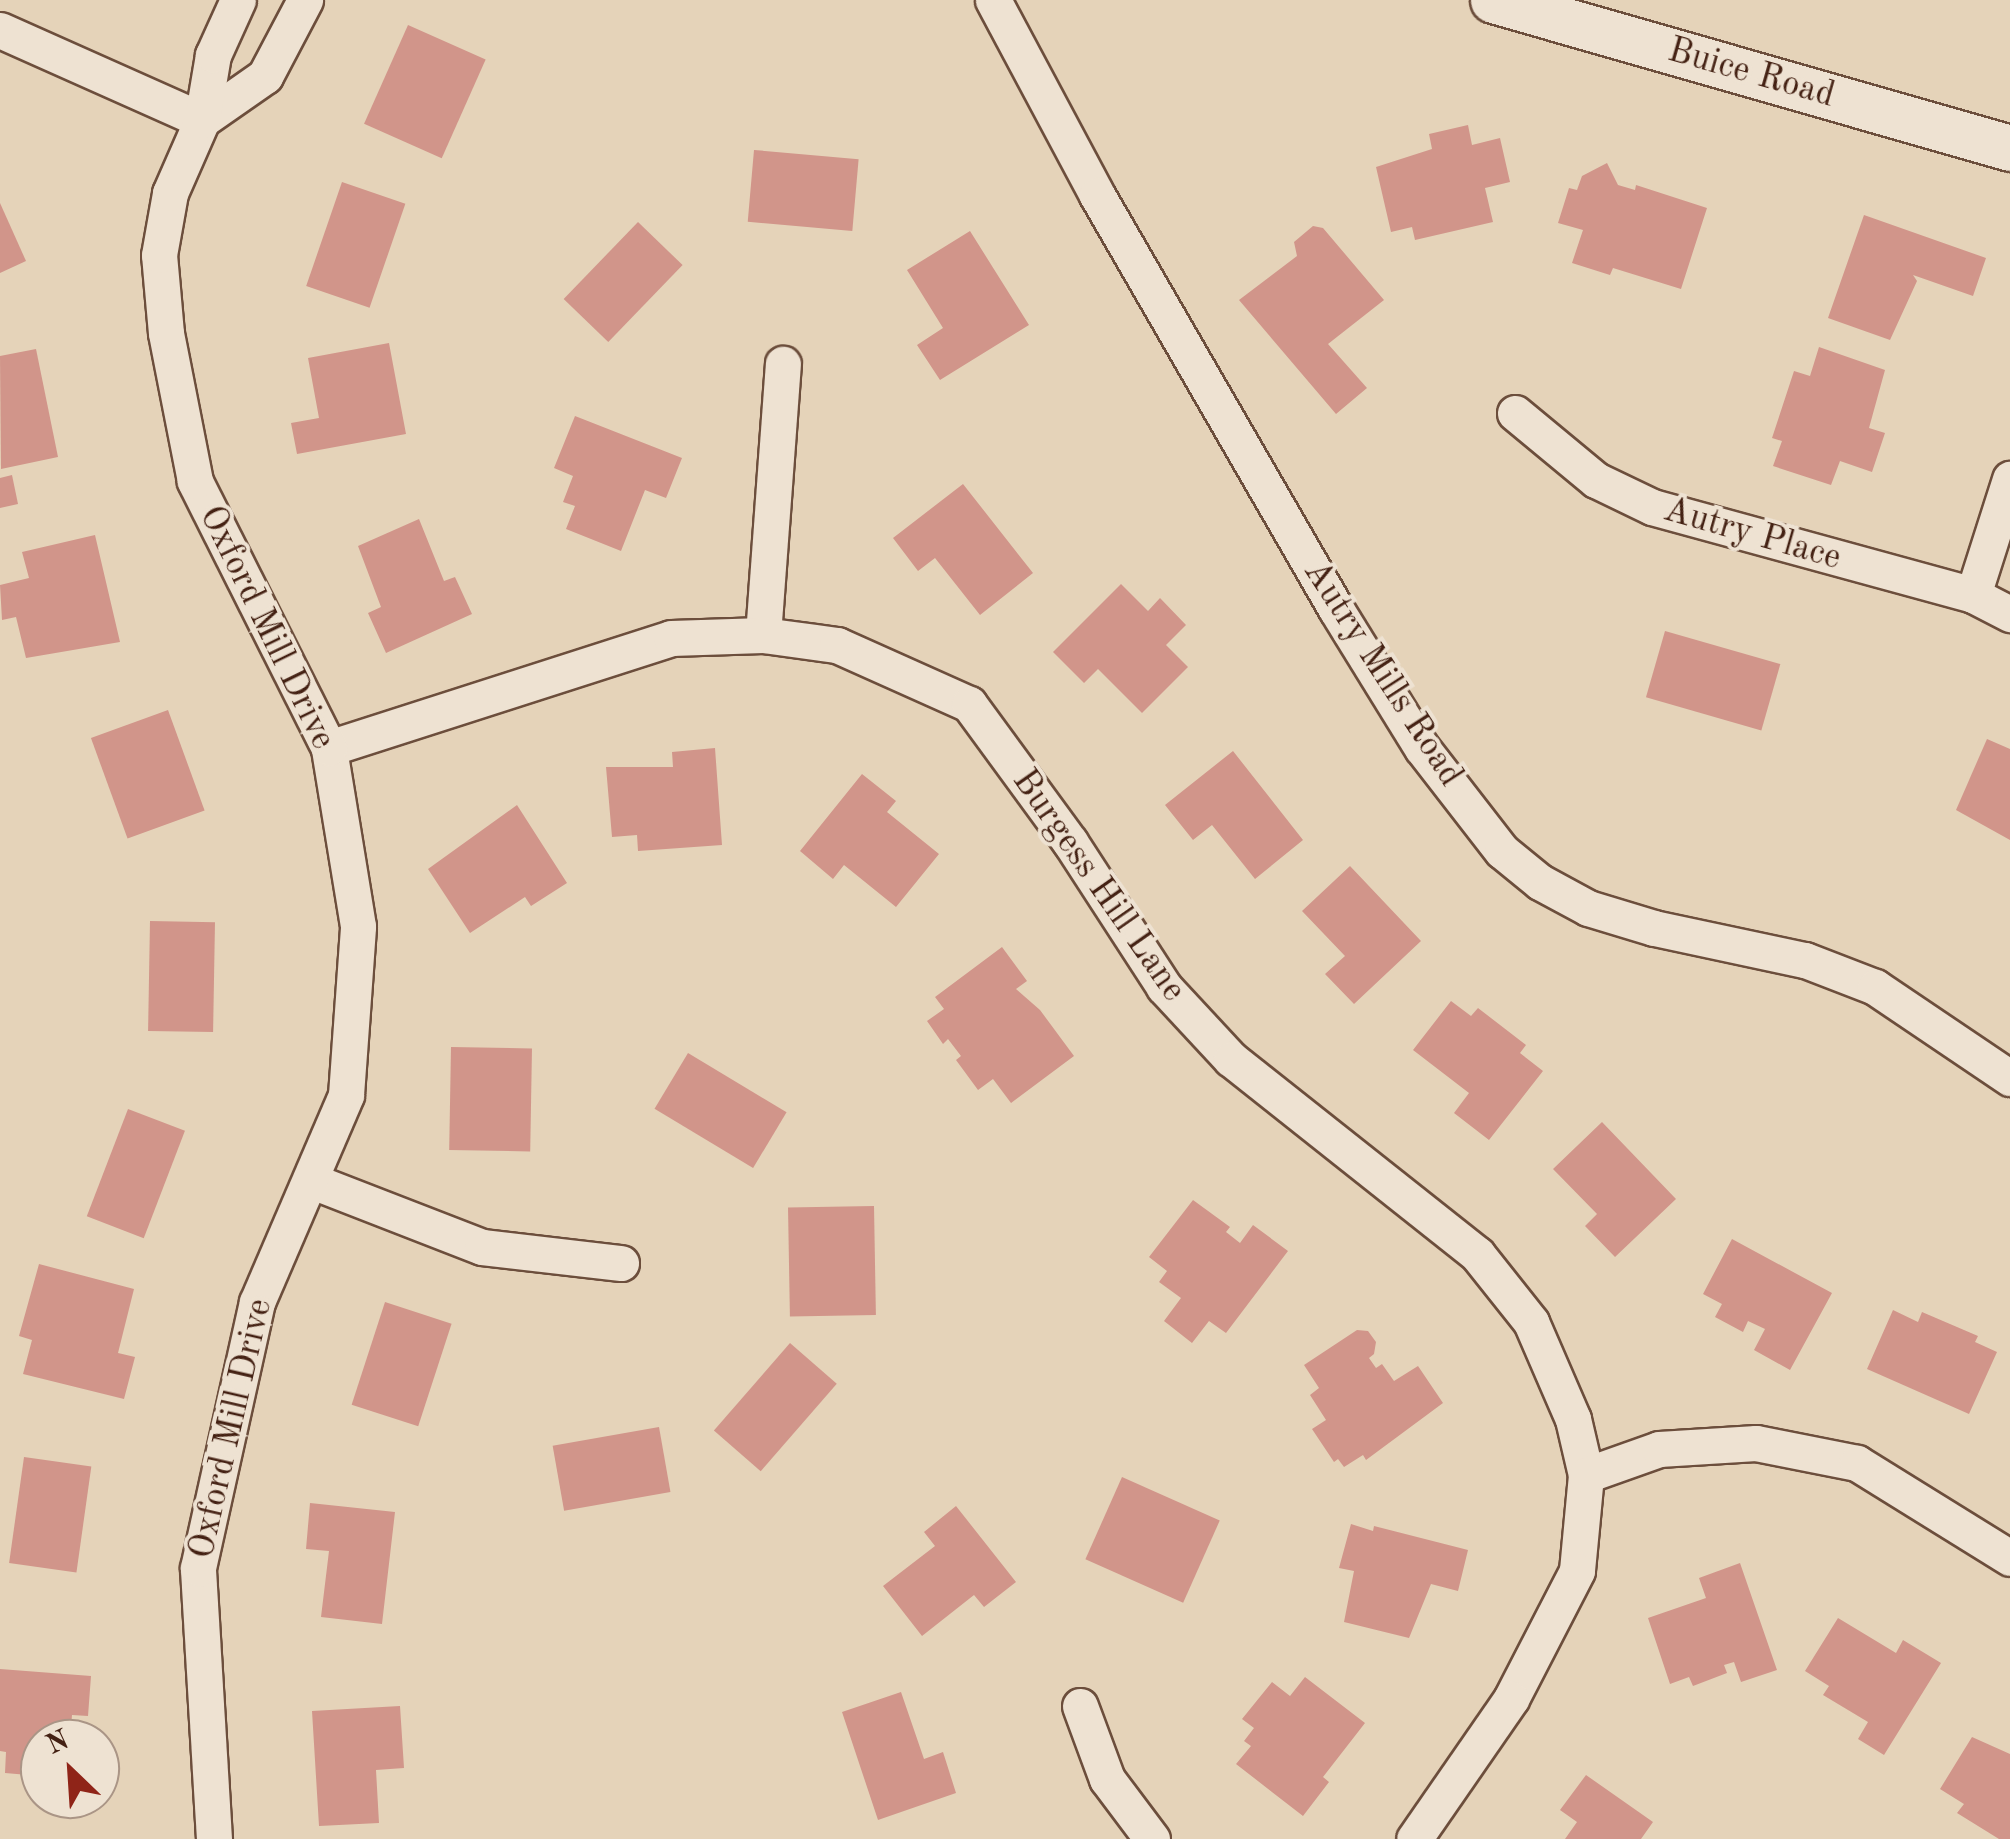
<!DOCTYPE html>
<html>
<head>
<meta charset="utf-8">
<style>
  body { margin:0 }
  #map { position:relative; width:2010px; height:1839px; overflow:hidden; background:#e5d3b9; font-family:"Old Standard TT",serif }
  div>[style] { position:absolute }
  .building>* { inset:0; background:#d1958a; transform-origin:0 0 }
  .roads { filter:drop-shadow(2px 0 #6c4e3c) drop-shadow(-2px 0 #6c4e3c) drop-shadow(0 2px #6c4e3c) drop-shadow(0 -2px #6c4e3c) }
  .minor>* { height:35px; margin:-17.5px; padding:0 17.5px; transform-origin:17.5px; border-radius:17.5px; background:#eee2d2 }
  .tertiary>* { height:45px; margin:-22.5px; padding:0 22.5px; transform-origin:22.5px; border-radius:22.5px; background:#eee2d2 }
  span { translate:-50% -50%; white-space:nowrap; text-align:center; line-height:1.15; -webkit-text-stroke:8px #eee2d2; paint-order:stroke }
  .street-label { font-size:35px; color:#442113 }
  .north { position:absolute; left:20px; top:1719px; width:100px; height:100px; box-sizing:border-box; background:#eee2d2; border:2px solid #aa9586; border-radius:50%; rotate:335deg; font-size:28px; font-weight:700; line-height:40px; text-align:center; color:#442113 }
  .north::after { content:''; display:block; margin:auto; width:35px; height:45px; background:#8f2418; clip-path:polygon(50% 0,100% 100%,50% 72%,0 100%) }
</style>
</head>
<body>
<div id="map">
  <div class="building">
    <div style="left:408px;top:25px;width:85px;height:108px;rotate:24deg"></div>
    <div style="clip-path:polygon(1468px 125px,1472px 145px,1500px 138px,1510px 182px,1485px 188px,1493px 222px,1415px 240px,1412px 227px,1391px 232px,1376px 167px,1432px 149px,1429px 134px)"></div>
    <div style="left:754px;top:150px;width:105px;height:72px;rotate:5deg"></div>
    <div style="clip-path:polygon(1607px 163px,1618px 185px,1635px 190px,1636px 185px,1707px 208px,1681px 289px,1613px 268px,1610px 275px,1572px 263px,1583px 230px,1558px 223px,1569px 188px,1577px 190px,1582px 176px)"></div>
    <div style="left:342px;top:182px;width:67px;height:110px;rotate:19deg"></div>
    <div style="clip-path:polygon(0 203px,26px 261px,0 273px)"></div>
    <div style="clip-path:polygon(1864px 215px,1986px 258px,1973px 296px,1913px 275px,1917px 281px,1890px 340px,1828px 318px)"></div>
    <div style="left:638px;top:222px;width:62px;height:107px;rotate:44deg"></div>
    <div style="clip-path:polygon(1313px 226px,1323px 228px,1384px 300px,1328px 344px,1367px 388px,1336px 414px,1239px 300px,1297px 256px,1294px 242px)"></div>
    <div style="clip-path:polygon(970px 231px,1029px 325px,940px 380px,917px 345px,943px 328px,907px 270px)"></div>
    <div style="clip-path:polygon(389px 343px,406px 434px,297px 454px,291px 423px,319px 418px,308px 358px)"></div>
    <div style="clip-path:polygon(1819px 347px,1885px 370px,1869px 428px,1885px 433px,1872px 472px,1840px 461px,1831px 485px,1773px 466px,1782px 441px,1772px 438px,1794px 371px,1810px 376px)"></div>
    <div style="clip-path:polygon(36px 349px,58px 457px,1px 469px,0 356px)"></div>
    <div style="clip-path:polygon(575px 416px,682px 458px,666px 498px,645px 490px,621px 551px,566px 529px,575px 506px,563px 502px,573px 476px,554px 468px)"></div>
    <div style="clip-path:polygon(12px 475px,18px 504px,0 508px,0 478px)"></div>
    <div style="clip-path:polygon(963px 484px,1033px 573px,980px 615px,935px 558px,918px 571px,893px 538px)"></div>
    <div style="clip-path:polygon(419px 519px,444px 581px,455px 577px,472px 614px,386px 653px,368px 613px,381px 607px,358px 546px)"></div>
    <div style="clip-path:polygon(95px 535px,120px 642px,26px 658px,16px 617px,2px 620px,0 585px,29px 578px,22px 552px)"></div>
    <div style="clip-path:polygon(1121px 584px,1148px 611px,1160px 598px,1186px 625px,1166px 645px,1188px 667px,1142px 713px,1098px 669px,1084px 683px,1053px 652px)"></div>
    <div style="left:1665px;top:631px;width:120px;height:69px;rotate:16deg"></div>
    <div style="left:168px;top:710px;width:107px;height:82px;rotate:70deg"></div>
    <div style="clip-path:polygon(1987px 739px,2010px 749px,2010px 840px,1956px 810px)"></div>
    <div style="clip-path:polygon(715px 748px,722px 845px,638px 851px,637px 835px,612px 837px,606px 767px,673px 767px,672px 752px)"></div>
    <div style="clip-path:polygon(1233px 751px,1303px 840px,1255px 879px,1212px 825px,1193px 840px,1165px 805px)"></div>
    <div style="clip-path:polygon(862px 774px,896px 801px,887px 812px,939px 854px,896px 907px,844px 865px,833px 879px,800px 851px)"></div>
    <div style="clip-path:polygon(517px 805px,567px 883px,531px 906px,525px 897px,470px 933px,428px 869px)"></div>
    <div style="clip-path:polygon(1350px 866px,1421px 941px,1354px 1004px,1325px 974px,1345px 956px,1302px 911px)"></div>
    <div style="left:150px;top:921px;width:65px;height:110px;rotate:1deg"></div>
    <div style="clip-path:polygon(1002px 947px,1027px 981px,1016px 989px,1040px 1010px,1074px 1056px,1011px 1103px,993px 1079px,978px 1090px,956px 1060px,961px 1056px,948px 1039px,943px 1044px,927px 1021px,944px 1009px,935px 997px)"></div>
    <div style="clip-path:polygon(1451px 1001px,1471px 1016px,1478px 1008px,1526px 1045px,1520px 1053px,1543px 1071px,1489px 1140px,1454px 1113px,1469px 1093px,1413px 1050px)"></div>
    <div style="left:451px;top:1047px;width:81px;height:103px;rotate:1deg"></div>
    <div style="left:688px;top:1053px;width:115px;height:65px;rotate:31deg"></div>
    <div style="left:128px;top:1109px;width:61px;height:115px;rotate:21deg"></div>
    <div style="clip-path:polygon(1602px 1122px,1676px 1199px,1615px 1257px,1585px 1226px,1597px 1214px,1553px 1169px)"></div>
    <div style="clip-path:polygon(1193px 1200px,1230px 1227px,1226px 1232px,1240px 1243px,1253px 1225px,1288px 1251px,1226px 1333px,1209px 1321px,1192px 1343px,1164px 1321px,1181px 1298px,1159px 1282px,1167px 1271px,1149px 1257px)"></div>
    <div style="left:874px;top:1206px;width:109px;height:86px;rotate:89deg"></div>
    <div style="clip-path:polygon(1732px 1239px,1832px 1293px,1790px 1370px,1754px 1350px,1765px 1329px,1748px 1321px,1743px 1332px,1715px 1317px,1722px 1304px,1703px 1294px)"></div>
    <div style="clip-path:polygon(39px 1264px,134px 1289px,118px 1353px,135px 1357px,124px 1399px,23px 1374px,32px 1340px,19px 1336px)"></div>
    <div style="left:385px;top:1302px;width:70px;height:108px;rotate:18deg"></div>
    <div style="clip-path:polygon(1893px 1310px,1918px 1322px,1922px 1312px,1978px 1336px,1975px 1342px,1997px 1352px,1969px 1414px,1867px 1369px)"></div>
    <div style="clip-path:polygon(1357px 1330px,1368px 1331px,1376px 1342px,1374px 1354px,1369px 1358px,1376px 1368px,1382px 1364px,1394px 1381px,1418px 1366px,1443px 1403px,1366px 1460px,1363px 1455px,1344px 1467px,1338px 1459px,1334px 1462px,1312px 1429px,1326px 1420px,1310px 1395px,1319px 1388px,1304px 1365px)"></div>
    <div style="left:790px;top:1343px;width:62px;height:116px;rotate:41deg"></div>
    <div style="left:659px;top:1427px;width:66px;height:108px;rotate:80deg"></div>
    <div style="left:24px;top:1457px;width:68px;height:107px;rotate:8deg"></div>
    <div style="left:1122px;top:1477px;width:107px;height:90px;rotate:24deg"></div>
    <div style="clip-path:polygon(310px 1503px,395px 1512px,382px 1624px,321px 1617px,329px 1551px,306px 1549px)"></div>
    <div style="clip-path:polygon(956px 1506px,1016px 1582px,984px 1607px,974px 1595px,922px 1636px,883px 1586px,935px 1546px,924px 1532px)"></div>
    <div style="clip-path:polygon(1351px 1524px,1373px 1531px,1374px 1526px,1468px 1550px,1458px 1591px,1431px 1584px,1409px 1638px,1344px 1622px,1354px 1571px,1339px 1568px)"></div>
    <div style="clip-path:polygon(1740px 1563px,1777px 1670px,1741px 1682px,1734px 1662px,1724px 1665px,1727px 1673px,1693px 1686px,1689px 1677px,1670px 1684px,1648px 1618px,1706px 1598px,1699px 1578px)"></div>
    <div style="clip-path:polygon(1838px 1618px,1896px 1653px,1903px 1640px,1941px 1663px,1884px 1755px,1858px 1739px,1868px 1722px,1823px 1695px,1829px 1686px,1805px 1671px)"></div>
    <div style="clip-path:polygon(0 1669px,91px 1676px,88px 1716px,72px 1715px,70px 1739px,40px 1739px,40px 1776px,5px 1773px,6px 1752px,0 1751px)"></div>
    <div style="clip-path:polygon(1305px 1677px,1365px 1723px,1323px 1777px,1329px 1782px,1303px 1816px,1236px 1764px,1251px 1746px,1244px 1741px,1254px 1728px,1242px 1719px,1272px 1682px,1290px 1696px)"></div>
    <div style="clip-path:polygon(901px 1692px,924px 1759px,943px 1752px,956px 1793px,878px 1820px,842px 1712px)"></div>
    <div style="clip-path:polygon(400px 1706px,404px 1768px,376px 1770px,379px 1823px,319px 1826px,312px 1711px)"></div>
    <div style="clip-path:polygon(1972px 1737px,2010px 1754px,2010px 1839px,1999px 1839px,1957px 1813px,1964px 1804px,1940px 1789px)"></div>
    <div style="clip-path:polygon(1586px 1775px,1653px 1822px,1641px 1839px,1565px 1839px,1577px 1822px,1560px 1810px)"></div>
  </div>
  <div class="roads">
    <div class="minor">
      <div style="left:993px;top:0;width:221px;rotate:61.9deg"></div>
      <div style="left:1097px;top:195px;width:478px;rotate:60deg"></div>
      <div style="left:1336px;top:609px;width:163px;rotate:58.3deg"></div>
      <div style="left:1422px;top:748px;width:130px;rotate:52.2deg"></div>
      <div style="left:1502px;top:851px;width:49px;rotate:39.2deg"></div>
      <div style="left:1540px;top:882px;width:55px;rotate:28.4deg"></div>
      <div style="left:1588px;top:908px;width:69px;rotate:16.9deg"></div>
      <div style="left:1654px;top:928px;width:154px;rotate:12deg"></div>
      <div style="left:1805px;top:960px;width:75px;rotate:21.1deg"></div>
      <div style="left:1875px;top:987px;width:163px;rotate:34deg"></div>
      <div style="left:0;top:30px;width:221px;rotate:24deg"></div>
      <div style="left:202px;top:120px;width:77px;rotate:-34.9deg"></div>
      <div style="left:265px;top:76px;width:86px;rotate:-62.2deg"></div>
      <div style="left:1515px;top:413px;width:105px;rotate:39.6deg"></div>
      <div style="left:1596px;top:480px;width:62px;rotate:25.7deg"></div>
      <div style="left:1652px;top:507px;width:333px;rotate:15.3deg"></div>
      <div style="left:1973px;top:595px;width:42px;rotate:27.2deg"></div>
      <div style="left:1973px;top:595px;width:122px;rotate:-72.3deg"></div>
      <div style="left:763px;top:635px;width:272px;rotate:-85.8deg"></div>
      <div style="left:329px;top:748px;width:359px;rotate:-17.8deg"></div>
      <div style="left:671px;top:638px;width:92px;rotate:-1.9deg"></div>
      <div style="left:763px;top:635px;width:75px;rotate:7.7deg"></div>
      <div style="left:837px;top:645px;width:145px;rotate:24.1deg"></div>
      <div style="left:969px;top:704px;width:171px;rotate:53.8deg"></div>
      <div style="left:1070px;top:842px;width:173px;rotate:57deg"></div>
      <div style="left:1164px;top:987px;width:98px;rotate:47.1deg"></div>
      <div style="left:1231px;top:1059px;width:314px;rotate:38.4deg"></div>
      <div style="left:1477px;top:1254px;width:87px;rotate:51.5deg"></div>
      <div style="left:1531px;top:1322px;width:106px;rotate:66.6deg"></div>
      <div style="left:1573px;top:1419px;width:57px;rotate:76.9deg"></div>
      <div style="left:1586px;top:1475px;width:96px;rotate:95.4deg"></div>
      <div style="left:1577px;top:1571px;width:144px;rotate:117.3deg"></div>
      <div style="left:1511px;top:1699px;width:170px;rotate:124.7deg"></div>
      <div style="left:312px;top:1181px;width:182px;rotate:21.2deg"></div>
      <div style="left:482px;top:1247px;width:140px;rotate:6.6deg"></div>
      <div style="left:1586px;top:1475px;width:77px;rotate:-19.6deg"></div>
      <div style="left:1659px;top:1449px;width:97px;rotate:-3.5deg"></div>
      <div style="left:1756px;top:1443px;width:103px;rotate:11.2deg"></div>
      <div style="left:1857px;top:1463px;width:180px;rotate:31.8deg"></div>
      <div style="left:1080px;top:1706px;width:78px;rotate:69.7deg"></div>
      <div style="left:1107px;top:1779px;width:75px;rotate:53.1deg"></div>
      <div style="left:214px;top:1839px;width:271px;rotate:-93.4deg"></div>
      <div style="left:198px;top:1568px;width:272px;rotate:-77.5deg"></div>
      <div style="left:257px;top:1302px;width:225px;rotate:-66.7deg"></div>
      <div style="left:346px;top:1095px;width:169px;rotate:-85.9deg"></div>
      <div style="left:358px;top:926px;width:180px;rotate:-99.3deg"></div>
      <div style="left:329px;top:748px;width:299px;rotate:-116.7deg"></div>
      <div style="left:195px;top:481px;width:151px;rotate:-101.1deg"></div>
      <div style="left:166px;top:333px;width:78px;rotate:-95.1deg"></div>
      <div style="left:159px;top:255px;width:63px;rotate:-79.9deg"></div>
      <div style="left:170px;top:193px;width:80px;rotate:-66.3deg"></div>
      <div style="left:202px;top:120px;width:66px;rotate:-80.4deg"></div>
      <div style="left:213px;top:55px;width:60px;rotate:-65.6deg"></div>
    </div>
    <div class="tertiary">
      <div style="left:1493px;top:0;width:538px;rotate:15.97deg"></div>
    </div>
  </div>
  <div class="street-label">
    <span style="left:1751px;top:74px;rotate:16deg">Buice Road</span>
    <span style="left:1752px;top:535px;rotate:16deg">Autry Place</span>
    <span style="left:266px;top:628px;rotate:64deg">Oxford Mill Drive</span>
    <span style="left:1382px;top:674px;rotate:57deg">Autry Mills Road</span>
    <span style="left:1098px;top:886px;rotate:55deg">Burgess Hill Lane</span>
    <span style="left:232px;top:1429px;rotate:-77deg">Oxford Mill Drive</span>
  </div>
  <div class="north">N</div>
</div>
</body>
</html>
